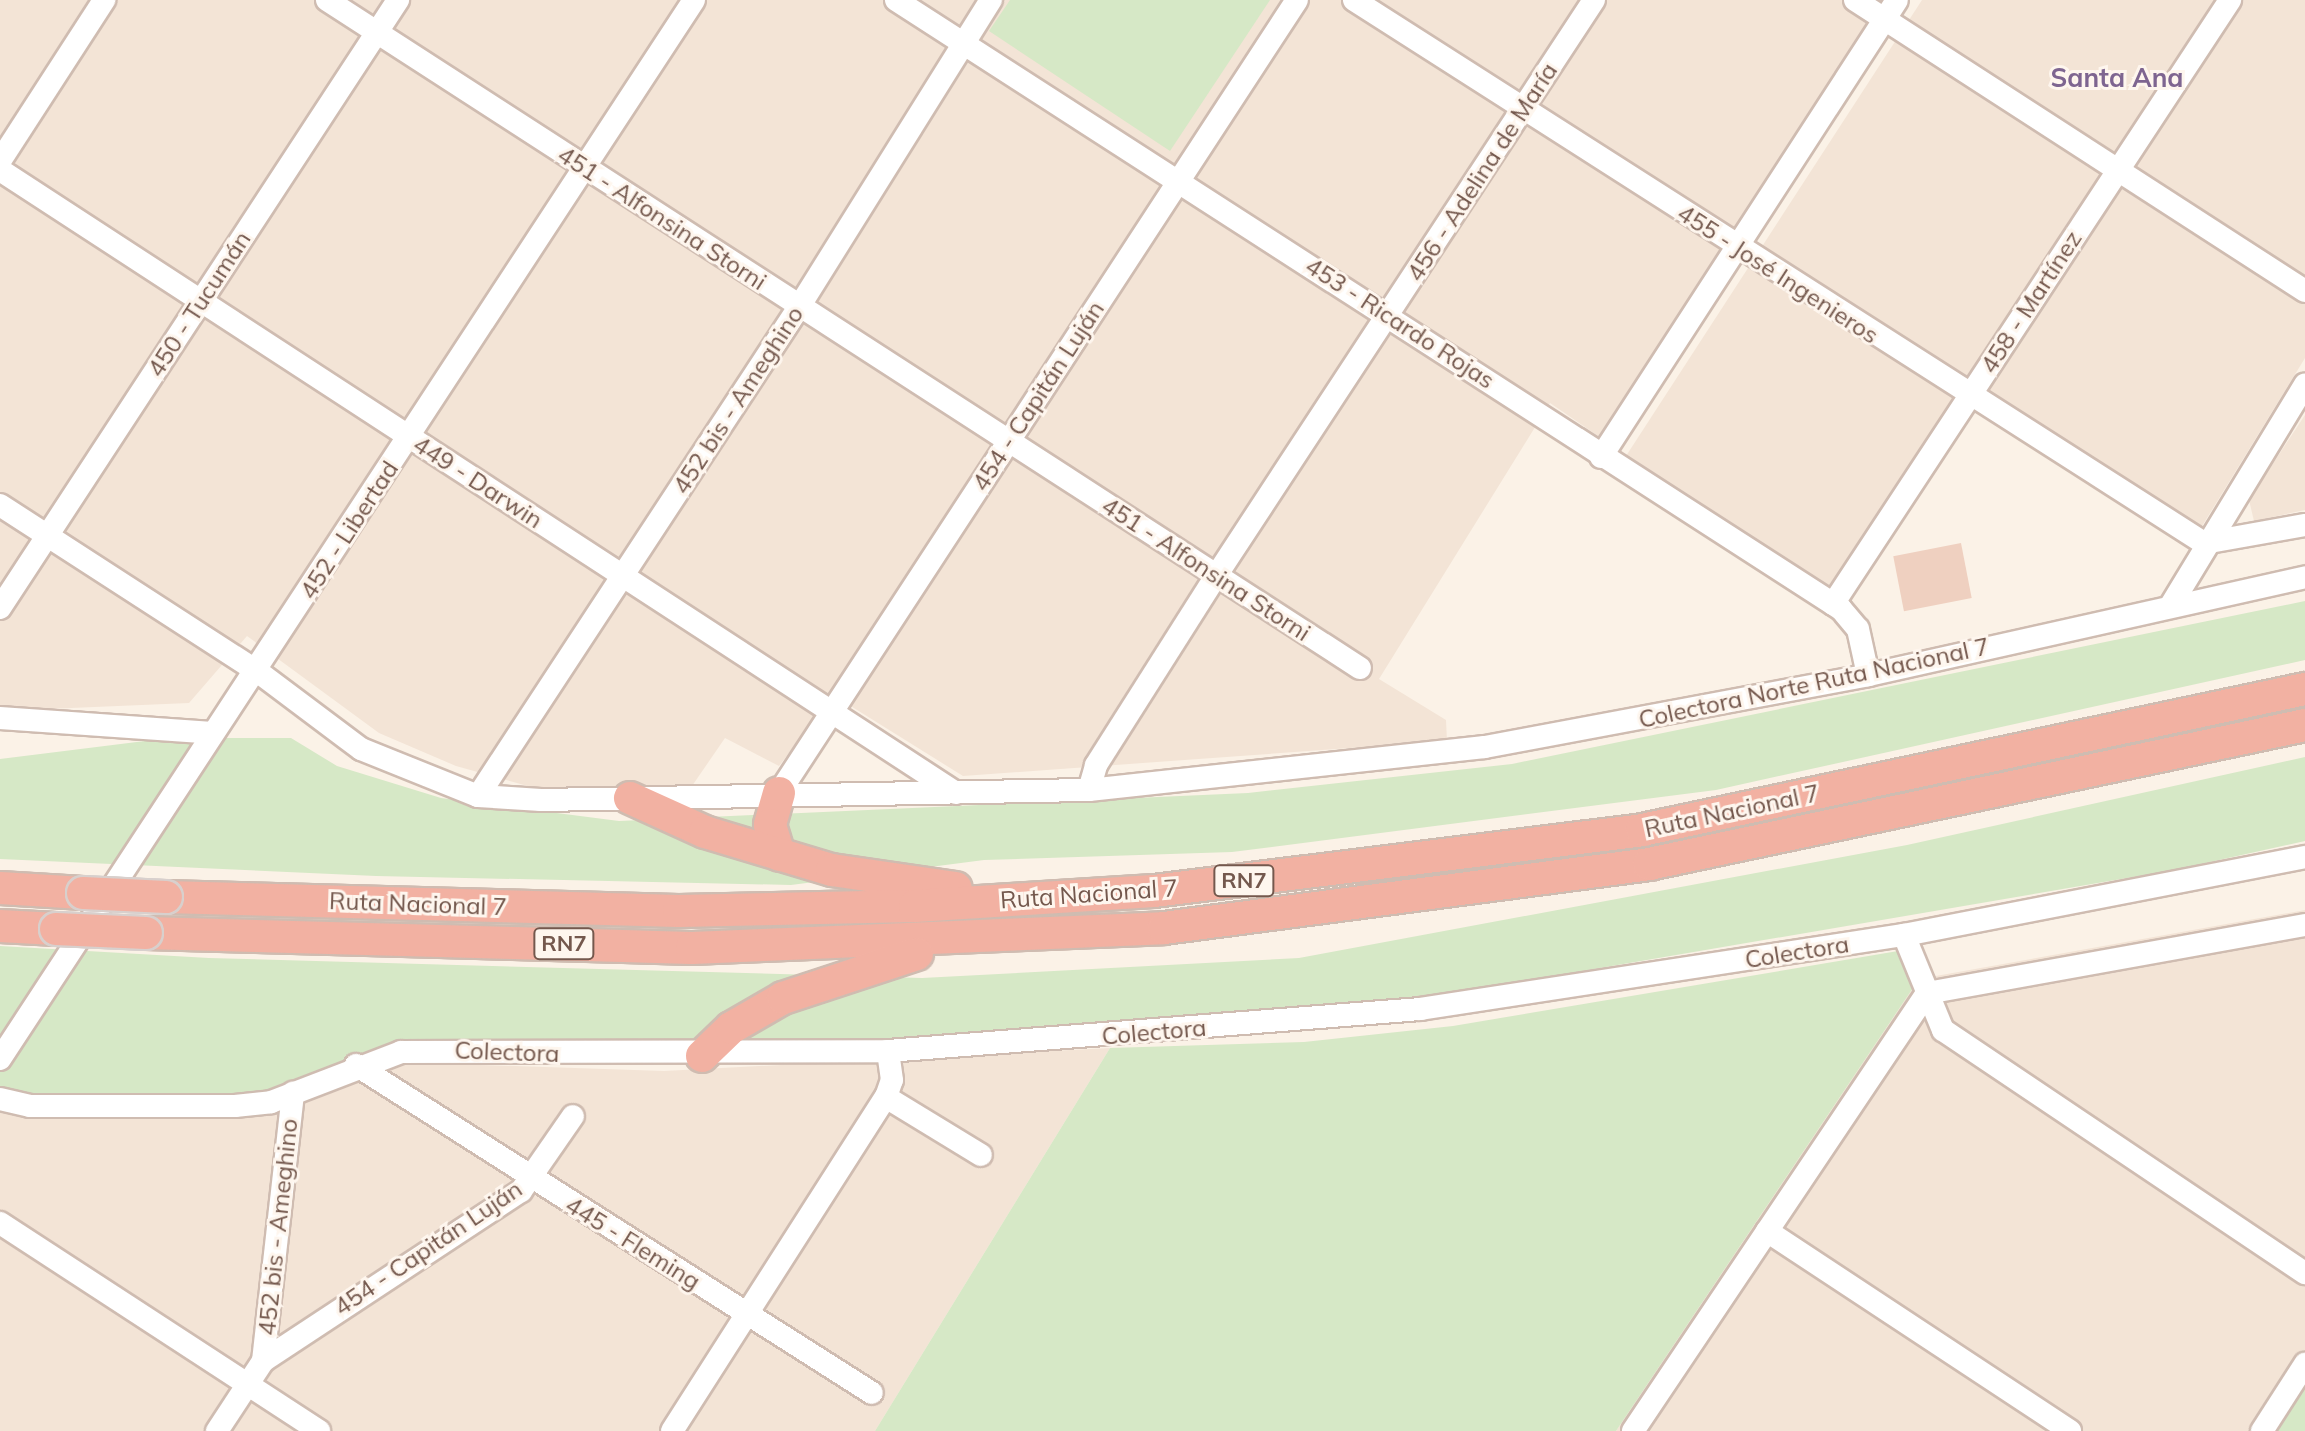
<!DOCTYPE html>
<html>
<head>
<meta charset="utf-8">
<style>
  body { margin:0 }
  #map { position:relative; width:2305px; height:1431px; overflow:hidden; background:#fbf2e7; font-family:Mulish,sans-serif }
  div>[style] { position:absolute }
  .residential>* { inset:0; background:#f3e4d6 }
  .green>* { inset:0; background:#d6e8c6 }
  .building>* { inset:0; background:#efd0c0; transform-origin:0 0 }
  .roads { filter:drop-shadow(2px 0 #cfbcb1) drop-shadow(-2px 0 #cfbcb1) drop-shadow(0 2px #cfbcb1) drop-shadow(0 -2px #cfbcb1) }
  .minor>* { height:22px; margin:-11px; padding:0 11px; transform-origin:11px; border-radius:11px; background:#fff }
  .highway>* { height:32px; margin:-16px; padding:0 16px; transform-origin:16px; border-radius:16px; background:#f2b1a2 }
  .bridges { filter:drop-shadow(2px 0 #d8d0cd) drop-shadow(-2px 0 #d8d0cd) drop-shadow(0 2px #d8d0cd) drop-shadow(0 -2px #d8d0cd) }
  .highway-bridge>* { height:32px; margin:-16px; padding:0 16px; transform-origin:16px; border-radius:16px; background:#f2b1a2 }
  span { translate:-50% -50%; white-space:nowrap; text-align:center; line-height:1.15; -webkit-text-stroke:6px #fef6ee; paint-order:stroke }
  .shield-label span { padding:2px 6px; background:#fef6ee; border:2px solid; border-radius:6px; -webkit-text-stroke-width:0 }
  .shield-label { font-size:22px; color:#74584d; font-weight:700 }
  .street-label { font-size:24px; color:#74584d }
  .neighbourhood-label { font-size:26px; color:#7e6590; font-weight:700 }
</style>
</head>
<body>
<div id="map">
  <div class="residential">
    <div style="clip-path:polygon(0 0,1889px 0,1604px 440px,1550px 403px,1379px 679px,1446px 720px,1447px 741px,963px 776px,833px 695px,779px 766px,725px 738px,692px 786px,542px 790px,456px 766px,379px 733px,247px 636px,189px 703px,0 711px)"></div>
    <div style="clip-path:polygon(1922px 0,2305px 0,2305px 358px,2199px 531px,1973px 386px,1833px 590px,1626px 456px)"></div>
    <div style="clip-path:polygon(2305px 415px,2305px 510px,2254px 521px,2249px 500px)"></div>
    <div style="clip-path:polygon(2305px 910px,2305px 1431px,1616px 1431px,1919px 979px)"></div>
    <div style="clip-path:polygon(1110px 1048px,875px 1431px,0 1431px,0 1095px,280px 1113px,391px 1062px,664px 1071px)"></div>
  </div>
  <div class="green">
    <div style="clip-path:polygon(1010px 0,1270px 0,1170px 151px,989px 31px)"></div>
    <div style="clip-path:polygon(2305px 601px,2305px 660px,1716px 790px,1232px 852px,984px 860px,791px 885px,376px 876px,0 859px,0 759px,169px 738px,291px 738px,337px 766px,441px 798px,619px 821px,1248px 793px,1512px 764px)"></div>
    <div style="clip-path:polygon(2305px 757px,2305px 841px,2174px 870px,1425px 998px,840px 1043px,414px 1041px,253px 1098px,0 1093px,0 946px,209px 958px,922px 978px,1299px 958px,1907px 845px)"></div>
    <div style="clip-path:polygon(1904px 950px,1919px 979px,1616px 1431px,875px 1431px,1110px 1048px,1304px 1042px,1453px 1026px)"></div>
    <div style="clip-path:polygon(2305px 1374px,2305px 1431px,2270px 1431px)"></div>
  </div>
  <div class="building">
    <div style="left:1961px;top:543px;width:56px;height:69px;rotate:79deg"></div>
  </div>
  <div class="roads">
    <div class="minor">
      <div style="left:327px;top:0;width:1230px;rotate:32.89deg"></div>
      <div style="left:896px;top:0;width:1124px;rotate:32.8deg"></div>
      <div style="left:1841px;top:609px;width:26px;rotate:50deg"></div>
      <div style="left:1858px;top:629px;width:47px;rotate:77.7deg"></div>
      <div style="left:1354px;top:0;width:1009px;rotate:32.57deg"></div>
      <div style="left:1855px;top:0;width:536px;rotate:32.89deg"></div>
      <div style="left:0;top:161px;width:192px;rotate:-57.1deg"></div>
      <div style="left:0;top:170px;width:1141px;rotate:33.09deg"></div>
      <div style="left:1601px;top:457px;width:544px;rotate:-57.07deg"></div>
      <div style="left:0;top:505px;width:306px;rotate:32.9deg"></div>
      <div style="left:257px;top:671px;width:130px;rotate:36.9deg"></div>
      <div style="left:361px;top:749px;width:126px;rotate:21.9deg"></div>
      <div style="left:478px;top:796px;width:63px;rotate:3.6deg"></div>
      <div style="left:541px;top:800px;width:548px;rotate:-1.05deg"></div>
      <div style="left:1089px;top:790px;width:398px;rotate:-6.2deg"></div>
      <div style="left:1485px;top:747px;width:390px;rotate:-10.6deg"></div>
      <div style="left:1868px;top:675px;width:448px;rotate:-12.6deg"></div>
      <div style="left:2204px;top:543px;width:103px;rotate:-10.1deg"></div>
      <div style="left:1833px;top:604px;width:723px;rotate:-56.68deg"></div>
      <div style="left:2171px;top:605px;width:258px;rotate:-58.7deg"></div>
      <div style="left:0;top:608px;width:727px;rotate:-56.79deg"></div>
      <div style="left:0;top:718px;width:213px;rotate:4deg"></div>
      <div style="left:1089px;top:790px;width:26px;rotate:-74deg"></div>
      <div style="left:1096px;top:765px;width:224px;rotate:-57.6deg"></div>
      <div style="left:1216px;top:576px;width:689px;rotate:-56.73deg"></div>
      <div style="left:779px;top:793px;width:947px;rotate:-56.85deg"></div>
      <div style="left:478px;top:796px;width:585px;rotate:-56.72deg"></div>
      <div style="left:799px;top:307px;width:362px;rotate:-58deg"></div>
      <div style="left:1904px;top:935px;width:103px;rotate:67.7deg"></div>
      <div style="left:1943px;top:1030px;width:436px;rotate:33.9deg"></div>
      <div style="left:1927px;top:993px;width:384px;rotate:-10.2deg"></div>
      <div style="left:0;top:1059px;width:1266px;rotate:-56.76deg"></div>
      <div style="left:356px;top:1065px;width:611px;rotate:32.44deg"></div>
      <div style="left:886px;top:1097px;width:111px;rotate:31.4deg"></div>
      <div style="left:0;top:1099px;width:31px;rotate:13deg"></div>
      <div style="left:30px;top:1106px;width:205px"></div>
      <div style="left:235px;top:1106px;width:36px;rotate:-6deg"></div>
      <div style="left:271px;top:1102px;width:139px;rotate:-21deg"></div>
      <div style="left:401px;top:1052px;width:487px;rotate:-0.1deg"></div>
      <div style="left:888px;top:1051px;width:534px;rotate:-4.51deg"></div>
      <div style="left:1420px;top:1009px;width:490px;rotate:-8.7deg"></div>
      <div style="left:1904px;top:935px;width:409px;rotate:-11deg"></div>
      <div style="left:0;top:1223px;width:381px;rotate:33.1deg"></div>
      <div style="left:1767px;top:1231px;width:363px;rotate:33.4deg"></div>
      <div style="left:263px;top:1361px;width:270px;rotate:-83.6deg"></div>
      <div style="left:217px;top:1431px;width:84px;rotate:-56.7deg"></div>
      <div style="left:263px;top:1361px;width:309px;rotate:-33.4deg"></div>
      <div style="left:521px;top:1191px;width:91px;rotate:-55.3deg"></div>
      <div style="left:672px;top:1431px;width:397px;rotate:-57.4deg"></div>
      <div style="left:886px;top:1097px;width:18px;rotate:-71deg"></div>
      <div style="left:892px;top:1080px;width:29px;rotate:-98deg"></div>
      <div style="left:1633px;top:1431px;width:528px;rotate:-56.13deg"></div>
      <div style="left:2262px;top:1431px;width:80px;rotate:-57.3deg"></div>
    </div>
    <div class="highway">
      <div style="left:779px;top:793px;width:33px;rotate:106deg"></div>
      <div style="left:770px;top:825px;width:31px;rotate:73deg"></div>
      <div style="left:630px;top:798px;width:82px;rotate:24.4deg"></div>
      <div style="left:705px;top:832px;width:133px;rotate:16.7deg"></div>
      <div style="left:832px;top:870px;width:125px;rotate:8.3deg"></div>
      <div style="left:0;top:888px;width:83px;rotate:3.4deg"></div>
      <div style="left:166px;top:897px;width:513px;rotate:1.56deg"></div>
      <div style="left:679px;top:911px;width:236px;rotate:-1.2deg"></div>
      <div style="left:915px;top:906px;width:239px;rotate:-3.6deg"></div>
      <div style="left:1154px;top:891px;width:492px;rotate:-7.1deg"></div>
      <div style="left:1642px;top:830px;width:678px;rotate:-12.01deg"></div>
      <div style="left:0;top:926px;width:56px;rotate:3.1deg"></div>
      <div style="left:146px;top:933px;width:546px;rotate:1.57deg"></div>
      <div style="left:692px;top:948px;width:472px;rotate:-2.4deg"></div>
      <div style="left:1164px;top:928px;width:489px;rotate:-7.5deg"></div>
      <div style="left:1649px;top:864px;width:671px;rotate:-11.96deg"></div>
      <div style="left:702px;top:1056px;width:40px;rotate:-44deg"></div>
      <div style="left:731px;top:1028px;width:60px;rotate:-30deg"></div>
      <div style="left:783px;top:998px;width:141px;rotate:-18.2deg"></div>
    </div>
  </div>
  <div class="bridges">
    <div class="highway-bridge">
      <div style="left:83px;top:893px;width:83px;rotate:2.8deg"></div>
      <div style="left:56px;top:929px;width:90px;rotate:2.5deg"></div>
    </div>
  </div>
  <div class="shield-label">
    <span style="left:1244px;top:881px">RN7</span>
    <span style="left:564px;top:944px">RN7</span>
  </div>
  <div class="street-label">
    <span style="left:1482px;top:172px;rotate:-57deg">456 - Adelina de María</span>
    <span style="left:662px;top:218px;rotate:33deg">451 - Alfonsina Storni</span>
    <span style="left:1778px;top:274px;rotate:33deg">455 - José Ingenieros</span>
    <span style="left:2031px;top:302px;rotate:-57deg">458 - Martínez</span>
    <span style="left:199px;top:304px;rotate:-57deg">450 - Tucumán</span>
    <span style="left:1400px;top:323px;rotate:33deg">453 - Ricardo Rojas</span>
    <span style="left:1038px;top:396px;rotate:-57deg">454 - Capitán Luján</span>
    <span style="left:738px;top:400px;rotate:-57deg">452 bis - Ameghino</span>
    <span style="left:478px;top:482px;rotate:33deg">449 - Darwin</span>
    <span style="left:349px;top:530px;rotate:-57deg">452 - Libertad</span>
    <span style="left:1206px;top:569px;rotate:33deg">451 - Alfonsina Storni</span>
    <span style="left:1814px;top:683px;rotate:-12deg">Colectora Norte Ruta Nacional 7</span>
    <span style="left:1732px;top:811px;rotate:-12deg">Ruta Nacional 7</span>
    <span style="left:1089px;top:894px;rotate:-4deg">Ruta Nacional 7</span>
    <span style="left:418px;top:904px;rotate:2deg">Ruta Nacional 7</span>
    <span style="left:1797px;top:952px;rotate:-9deg">Colectora</span>
    <span style="left:1154px;top:1032px;rotate:-5deg">Colectora</span>
    <span style="left:507px;top:1052px;rotate:2deg">Colectora</span>
    <span style="left:278px;top:1227px;rotate:-84deg">452 bis - Ameghino</span>
    <span style="left:633px;top:1243px;rotate:32deg">445 - Fleming</span>
    <span style="left:428px;top:1248px;rotate:-34deg">454 - Capitán Luján</span>
  </div>
  <div class="neighbourhood-label">
    <span style="left:2117px;top:78px">Santa Ana</span>
  </div>
</div>
</body>
</html>
